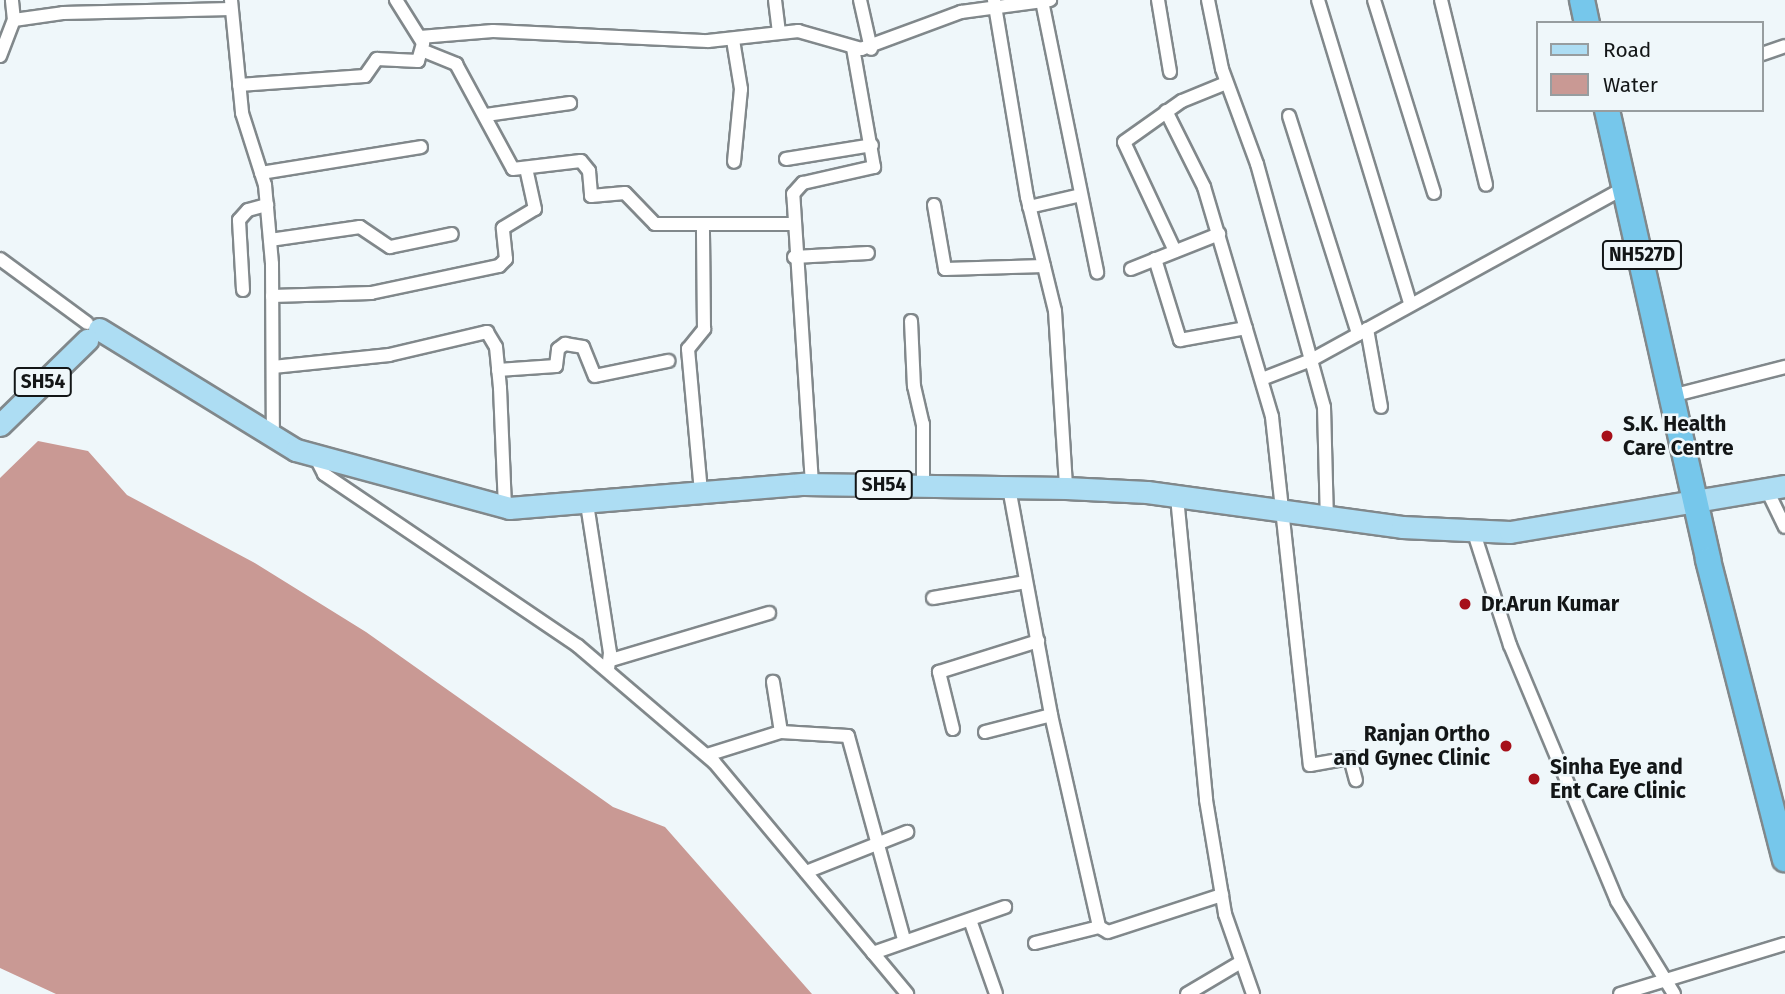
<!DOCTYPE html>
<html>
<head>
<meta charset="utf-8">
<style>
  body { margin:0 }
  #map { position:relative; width:1785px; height:994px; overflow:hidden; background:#eff7fa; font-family:"Fira Sans",sans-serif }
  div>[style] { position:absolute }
  .water>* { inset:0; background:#c99994 }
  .roads { filter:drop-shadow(2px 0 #81888b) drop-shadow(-2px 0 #81888b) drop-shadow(0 2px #81888b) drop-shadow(0 -2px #81888b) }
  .street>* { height:12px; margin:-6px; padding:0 6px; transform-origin:6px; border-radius:6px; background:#fff }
  .primary>* { height:21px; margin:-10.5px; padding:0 10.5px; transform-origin:10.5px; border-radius:10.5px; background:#adddf3 }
  .highway>* { height:24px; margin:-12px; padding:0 12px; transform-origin:12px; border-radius:12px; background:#76c7eb }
  .dots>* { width:19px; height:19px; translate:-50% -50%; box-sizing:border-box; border:4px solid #eff7fa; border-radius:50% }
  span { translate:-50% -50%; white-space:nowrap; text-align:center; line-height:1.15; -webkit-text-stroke:5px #eff7fa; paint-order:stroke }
  .shield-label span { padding:2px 5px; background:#eff7fa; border:2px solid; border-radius:5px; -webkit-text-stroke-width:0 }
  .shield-label { font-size:19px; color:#131617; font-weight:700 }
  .poi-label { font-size:21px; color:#131617; font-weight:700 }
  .left { translate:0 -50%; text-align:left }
  .right { translate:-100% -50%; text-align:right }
  .legend { position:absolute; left:1536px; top:21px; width:228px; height:91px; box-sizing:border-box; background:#eff7fa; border:2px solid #979d9f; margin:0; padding:9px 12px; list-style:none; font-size:21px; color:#131617 }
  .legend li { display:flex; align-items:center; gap:14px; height:35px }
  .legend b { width:35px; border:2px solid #979d9f }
</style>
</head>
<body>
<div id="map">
  <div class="water">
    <div style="clip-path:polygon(38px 441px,88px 451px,127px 495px,253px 562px,366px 632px,613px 807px,665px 827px,812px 994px,56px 994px,0 968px,0 478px)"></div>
  </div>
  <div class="roads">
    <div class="street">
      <div style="left:231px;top:0;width:114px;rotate:84.4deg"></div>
      <div style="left:242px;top:113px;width:76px;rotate:72.3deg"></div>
      <div style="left:265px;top:185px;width:79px;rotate:84.9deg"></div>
      <div style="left:272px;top:264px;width:174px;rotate:89.7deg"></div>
      <div style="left:775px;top:0;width:32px;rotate:83deg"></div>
      <div style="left:860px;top:0;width:50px;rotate:77.3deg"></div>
      <div style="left:994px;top:0;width:200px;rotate:80.5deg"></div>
      <div style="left:1027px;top:197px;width:117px;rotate:76.2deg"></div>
      <div style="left:1055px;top:311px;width:177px;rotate:86.4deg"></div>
      <div style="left:1158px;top:0;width:73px;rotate:80.5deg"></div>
      <div style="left:1208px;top:0;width:70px;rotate:78.5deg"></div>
      <div style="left:1222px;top:69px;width:101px;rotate:69.8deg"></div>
      <div style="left:1257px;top:164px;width:252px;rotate:74.6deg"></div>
      <div style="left:1324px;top:407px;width:112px;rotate:88.5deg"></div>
      <div style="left:1318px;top:0;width:317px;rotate:73.1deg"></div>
      <div style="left:1374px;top:0;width:202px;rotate:72.7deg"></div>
      <div style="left:1441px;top:0;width:190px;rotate:76.3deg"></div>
      <div style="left:1042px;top:1px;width:277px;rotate:78.5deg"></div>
      <div style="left:14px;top:20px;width:49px;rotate:-8.1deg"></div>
      <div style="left:63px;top:13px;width:168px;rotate:-1.4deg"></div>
      <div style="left:420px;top:37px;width:73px;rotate:-4.7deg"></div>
      <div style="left:493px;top:31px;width:215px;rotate:2.7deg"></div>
      <div style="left:708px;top:41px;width:91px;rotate:-6.3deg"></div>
      <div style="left:798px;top:31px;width:66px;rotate:15.9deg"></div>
      <div style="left:861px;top:49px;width:107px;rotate:-20.3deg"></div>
      <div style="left:961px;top:12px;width:90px;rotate:-7.7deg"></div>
      <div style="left:733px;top:40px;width:50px;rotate:80.7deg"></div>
      <div style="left:741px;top:89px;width:73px;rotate:95.5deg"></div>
      <div style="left:424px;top:51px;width:35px;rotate:22deg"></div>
      <div style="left:456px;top:64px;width:119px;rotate:61.5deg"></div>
      <div style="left:513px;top:169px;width:68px;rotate:-6.7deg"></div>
      <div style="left:581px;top:161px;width:13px;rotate:51deg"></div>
      <div style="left:589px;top:171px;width:25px;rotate:85deg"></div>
      <div style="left:591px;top:196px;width:34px;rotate:-5deg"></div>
      <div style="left:625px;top:193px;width:43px;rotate:45.9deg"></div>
      <div style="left:655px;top:224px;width:137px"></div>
      <div style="left:1762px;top:54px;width:24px;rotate:-19deg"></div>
      <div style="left:0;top:56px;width:39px;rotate:-69deg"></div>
      <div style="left:14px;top:20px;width:20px;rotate:-96deg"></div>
      <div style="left:239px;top:85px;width:126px;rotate:-4.1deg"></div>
      <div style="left:365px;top:76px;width:21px;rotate:-55deg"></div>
      <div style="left:377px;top:59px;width:41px;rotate:2.8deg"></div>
      <div style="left:418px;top:61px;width:19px;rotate:-74deg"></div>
      <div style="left:423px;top:43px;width:51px;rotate:-122.1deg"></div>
      <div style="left:1166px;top:111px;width:85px;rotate:63.4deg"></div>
      <div style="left:1204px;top:187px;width:240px;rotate:73.5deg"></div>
      <div style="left:1272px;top:417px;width:350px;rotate:83.8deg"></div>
      <div style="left:1310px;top:765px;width:41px;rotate:-9.9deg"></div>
      <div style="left:1350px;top:758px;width:23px;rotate:75deg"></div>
      <div style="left:486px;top:115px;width:85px;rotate:-8.1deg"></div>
      <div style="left:1289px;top:116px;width:229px;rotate:72.4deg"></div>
      <div style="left:786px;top:159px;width:87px;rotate:-9.2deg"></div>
      <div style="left:261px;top:173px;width:162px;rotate:-9.2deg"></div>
      <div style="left:934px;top:205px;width:65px;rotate:80.2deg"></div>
      <div style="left:945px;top:269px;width:99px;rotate:-1.7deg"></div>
      <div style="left:1029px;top:207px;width:53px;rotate:-13deg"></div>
      <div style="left:270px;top:240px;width:91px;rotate:-8.2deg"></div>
      <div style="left:360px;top:227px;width:36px;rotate:34deg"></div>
      <div style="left:390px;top:247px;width:63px;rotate:-11.8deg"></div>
      <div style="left:1175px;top:251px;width:120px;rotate:-115.1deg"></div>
      <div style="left:1124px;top:142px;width:71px;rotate:-35.3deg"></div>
      <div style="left:1182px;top:101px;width:48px;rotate:-22.2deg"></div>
      <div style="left:794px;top:257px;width:74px;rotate:-3.1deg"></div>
      <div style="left:0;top:259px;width:108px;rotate:36.3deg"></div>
      <div style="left:1155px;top:259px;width:85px;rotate:72.8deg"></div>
      <div style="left:1180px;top:340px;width:67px;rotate:-10.3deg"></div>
      <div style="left:1131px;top:269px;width:95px;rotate:-21.7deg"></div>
      <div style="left:243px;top:290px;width:70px;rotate:-93.3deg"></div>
      <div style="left:239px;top:220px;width:13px;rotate:-48deg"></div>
      <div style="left:248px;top:210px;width:20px;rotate:-15deg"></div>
      <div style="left:272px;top:296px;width:99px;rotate:-1.7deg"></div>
      <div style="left:371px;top:293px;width:131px;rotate:-11.9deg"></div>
      <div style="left:499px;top:266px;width:10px;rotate:-45deg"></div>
      <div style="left:506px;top:259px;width:31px;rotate:-96deg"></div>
      <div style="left:503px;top:228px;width:37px;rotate:-31deg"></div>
      <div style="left:535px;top:209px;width:42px;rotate:-102.4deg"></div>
      <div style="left:911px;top:321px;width:65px;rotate:87.4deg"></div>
      <div style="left:914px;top:386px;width:39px;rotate:77deg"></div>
      <div style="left:923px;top:424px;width:62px;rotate:90deg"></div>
      <div style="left:1367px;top:329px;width:79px;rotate:79.8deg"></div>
      <div style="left:273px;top:367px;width:117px;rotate:-5.9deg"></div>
      <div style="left:389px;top:355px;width:101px;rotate:-13.2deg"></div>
      <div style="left:487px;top:332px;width:17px;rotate:59deg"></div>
      <div style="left:496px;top:347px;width:41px;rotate:84.4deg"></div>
      <div style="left:500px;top:388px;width:119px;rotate:87.6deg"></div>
      <div style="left:498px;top:370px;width:58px;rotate:-3.9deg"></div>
      <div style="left:556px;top:366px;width:17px;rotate:-83deg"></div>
      <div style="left:558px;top:349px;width:9px;rotate:-36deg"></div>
      <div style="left:565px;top:344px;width:18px;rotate:9deg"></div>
      <div style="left:583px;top:347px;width:31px;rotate:68deg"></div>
      <div style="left:595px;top:376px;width:75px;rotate:-11.6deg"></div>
      <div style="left:1262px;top:379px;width:53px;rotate:-21.2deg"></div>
      <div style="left:1311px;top:360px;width:359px;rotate:-28.8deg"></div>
      <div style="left:1675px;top:395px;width:114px;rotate:-14.3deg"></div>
      <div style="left:316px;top:458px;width:18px;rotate:63deg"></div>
      <div style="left:324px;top:474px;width:307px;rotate:34.1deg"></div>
      <div style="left:578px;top:646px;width:179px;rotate:40.5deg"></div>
      <div style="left:714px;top:762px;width:302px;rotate:50.2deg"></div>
      <div style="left:812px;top:484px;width:291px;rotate:-93.7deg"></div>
      <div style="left:793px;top:194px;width:15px;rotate:-48deg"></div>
      <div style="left:803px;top:183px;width:73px;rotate:-12.7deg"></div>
      <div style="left:874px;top:167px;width:121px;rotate:-100deg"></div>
      <div style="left:1009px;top:488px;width:231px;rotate:79.5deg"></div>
      <div style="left:1051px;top:715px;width:217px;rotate:77.2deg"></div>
      <div style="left:1099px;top:927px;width:10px;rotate:29deg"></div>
      <div style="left:1108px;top:932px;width:120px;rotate:-18deg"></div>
      <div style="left:1767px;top:490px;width:41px;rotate:64.1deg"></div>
      <div style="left:701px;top:492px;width:144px;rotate:-95.2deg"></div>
      <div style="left:688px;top:349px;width:26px;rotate:-51deg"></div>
      <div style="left:704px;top:329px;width:103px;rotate:-90.6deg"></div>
      <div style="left:1177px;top:497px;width:304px;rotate:84.5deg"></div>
      <div style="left:1206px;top:800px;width:116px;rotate:80.5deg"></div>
      <div style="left:1225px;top:914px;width:85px;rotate:70.7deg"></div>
      <div style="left:587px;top:504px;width:151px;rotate:81.2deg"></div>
      <div style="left:610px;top:653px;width:17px;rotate:97deg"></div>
      <div style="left:1474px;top:533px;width:118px;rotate:72.2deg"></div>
      <div style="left:1510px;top:645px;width:277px;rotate:67.3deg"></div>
      <div style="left:1617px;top:901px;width:109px;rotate:58.5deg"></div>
      <div style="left:933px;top:598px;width:94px;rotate:-9.8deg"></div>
      <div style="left:611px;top:660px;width:165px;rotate:-16.6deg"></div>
      <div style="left:953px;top:729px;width:59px;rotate:-103.8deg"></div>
      <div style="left:939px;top:672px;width:104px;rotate:-17.4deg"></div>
      <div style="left:781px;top:732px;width:67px;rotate:3.4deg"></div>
      <div style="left:848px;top:736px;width:212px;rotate:74.6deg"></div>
      <div style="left:985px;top:732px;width:68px;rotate:-14.4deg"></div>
      <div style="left:707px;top:755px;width:77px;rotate:-17.3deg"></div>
      <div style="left:781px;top:732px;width:51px;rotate:-99.1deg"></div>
      <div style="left:806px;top:872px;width:109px;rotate:-21.6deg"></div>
      <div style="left:970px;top:920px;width:78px;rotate:70.6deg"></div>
      <div style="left:1035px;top:943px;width:66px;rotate:-14deg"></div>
      <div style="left:873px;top:953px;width:140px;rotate:-19.2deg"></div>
      <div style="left:1187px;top:994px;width:63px;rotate:-30.7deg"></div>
      <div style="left:1620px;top:994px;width:172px;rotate:-16.9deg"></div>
    </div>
    <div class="primary">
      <div style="left:99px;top:329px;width:231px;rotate:31.6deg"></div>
      <div style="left:296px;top:450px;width:221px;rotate:15.2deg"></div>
      <div style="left:509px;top:508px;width:296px;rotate:-4.7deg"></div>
      <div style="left:804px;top:484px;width:262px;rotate:0.9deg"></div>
      <div style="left:1066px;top:488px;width:81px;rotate:2.8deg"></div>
      <div style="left:1147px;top:492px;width:257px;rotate:7.8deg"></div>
      <div style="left:1402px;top:527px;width:108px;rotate:2.7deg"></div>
      <div style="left:1510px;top:532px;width:279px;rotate:-9.5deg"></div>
      <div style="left:0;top:425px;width:122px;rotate:-44.3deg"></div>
    </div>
    <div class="highway">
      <div style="left:1582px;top:0;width:24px;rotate:78deg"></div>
      <div style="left:1607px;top:110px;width:461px;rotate:77.3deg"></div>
      <div style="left:1708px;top:560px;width:309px;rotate:75.6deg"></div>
    </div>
  </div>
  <div class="dots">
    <div style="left:1607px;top:436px;background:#a61019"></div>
    <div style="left:1465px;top:604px;background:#a61019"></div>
    <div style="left:1506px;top:746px;background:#a61019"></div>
    <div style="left:1534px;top:779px;background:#a61019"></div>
  </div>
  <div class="shield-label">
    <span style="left:1642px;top:255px">NH527D</span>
    <span style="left:43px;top:382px">SH54</span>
    <span style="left:884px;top:485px">SH54</span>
  </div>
  <div class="poi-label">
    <span class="left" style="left:1623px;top:436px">S.K. Health<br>Care Centre</span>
    <span class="left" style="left:1481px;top:604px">Dr.Arun Kumar</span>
    <span class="right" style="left:1490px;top:746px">Ranjan Ortho<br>and Gynec Clinic</span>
    <span class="left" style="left:1550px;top:779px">Sinha Eye and<br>Ent Care Clinic</span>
  </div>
  <ul class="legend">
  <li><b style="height:9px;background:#adddf3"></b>Road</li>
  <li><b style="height:19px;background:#c99994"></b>Water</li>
  </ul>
</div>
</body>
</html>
